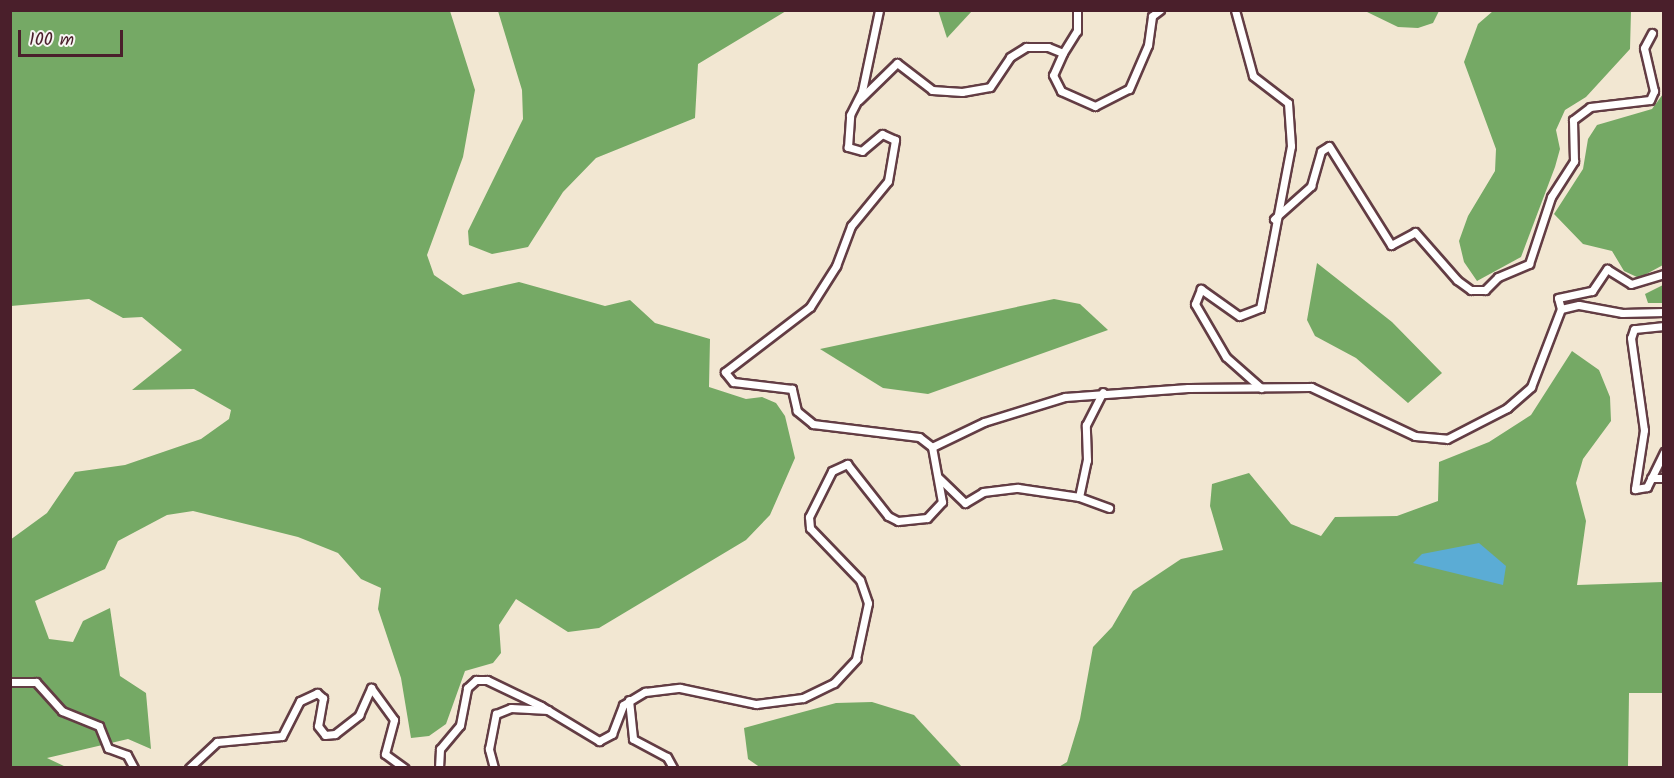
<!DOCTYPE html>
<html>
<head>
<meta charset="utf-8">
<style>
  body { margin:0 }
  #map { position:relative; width:1674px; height:778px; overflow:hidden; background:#f2e7d2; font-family:Kalam,sans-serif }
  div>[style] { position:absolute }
  .forest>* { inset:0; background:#75a965 }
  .water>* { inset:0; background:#5bacd5 }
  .roads { filter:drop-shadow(2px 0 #633d44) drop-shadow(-2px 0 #633d44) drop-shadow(0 2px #633d44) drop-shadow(0 -2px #633d44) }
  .street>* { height:7px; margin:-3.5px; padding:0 3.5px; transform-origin:3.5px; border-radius:3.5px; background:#fff }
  span { translate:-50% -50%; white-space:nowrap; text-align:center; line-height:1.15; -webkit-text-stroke:4.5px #f6f6f2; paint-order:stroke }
  .frame { position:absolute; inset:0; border:12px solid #4a1f2b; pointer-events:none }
  .scale { position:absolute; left:18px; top:30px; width:105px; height:27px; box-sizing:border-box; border:3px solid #4a1f2b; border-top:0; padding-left:8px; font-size:18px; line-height:21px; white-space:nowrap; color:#4a1f2b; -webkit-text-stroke:4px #f6f6f2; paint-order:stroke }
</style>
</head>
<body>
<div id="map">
  <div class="forest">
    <div style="clip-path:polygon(938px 10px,972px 10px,972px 11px,947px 38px)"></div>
    <div style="clip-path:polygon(11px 11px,450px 11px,475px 90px,463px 157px,427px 255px,434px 275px,463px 295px,519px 282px,605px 306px,630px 300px,655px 323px,710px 339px,709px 387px,746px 399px,762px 397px,776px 403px,785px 416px,795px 458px,770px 515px,746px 540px,599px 628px,568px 632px,516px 599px,499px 625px,501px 653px,493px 663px,465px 671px,446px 724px,429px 736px,411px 738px,401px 678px,378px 609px,381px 588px,361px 579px,338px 553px,298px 537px,193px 511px,167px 515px,118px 541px,105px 569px,35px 601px,49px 639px,73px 642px,83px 621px,110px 608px,120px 676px,146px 693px,151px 749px,128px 739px,47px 758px,66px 767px,11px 767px,10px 540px,47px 513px,75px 472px,125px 465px,201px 439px,229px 419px,231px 410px,194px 389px,132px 390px,182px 350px,142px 317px,123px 318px,89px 299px,11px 306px)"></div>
    <div style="clip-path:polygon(498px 11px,498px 10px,786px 11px,698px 64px,695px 118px,596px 158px,563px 192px,528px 247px,492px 254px,469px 245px,468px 231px,523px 119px,522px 90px)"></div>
    <div style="clip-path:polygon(1365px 11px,1439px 11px,1433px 23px,1418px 28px,1398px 27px)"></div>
    <div style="clip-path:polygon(1493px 11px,1631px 11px,1630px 49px,1586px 97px,1565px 110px,1556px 130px,1560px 149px,1555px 167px,1521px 257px,1477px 281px,1464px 262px,1459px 241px,1468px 216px,1495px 171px,1496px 149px,1464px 62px,1478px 24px)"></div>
    <div style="clip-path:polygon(1663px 94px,1663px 265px,1639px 278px,1624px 271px,1612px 251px,1583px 244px,1554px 214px,1583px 169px,1588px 139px,1597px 125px,1652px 109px)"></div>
    <div style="clip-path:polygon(1317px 263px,1392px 322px,1442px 373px,1408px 403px,1356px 358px,1315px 336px,1307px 320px)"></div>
    <div style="clip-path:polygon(1663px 285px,1663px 303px,1648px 303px,1645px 294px)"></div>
    <div style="clip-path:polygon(1054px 299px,1080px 304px,1108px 330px,928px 394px,883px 388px,820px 349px)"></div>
    <div style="clip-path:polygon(1572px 351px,1599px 370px,1610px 397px,1611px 421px,1583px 459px,1576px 483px,1586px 521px,1577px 585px,1663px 582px,1663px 693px,1629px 693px,1628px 767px,1057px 768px,1067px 762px,1080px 719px,1093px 647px,1112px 627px,1133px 591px,1181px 559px,1223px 550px,1210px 506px,1212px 484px,1249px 473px,1291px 524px,1321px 536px,1335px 517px,1397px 516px,1438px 501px,1439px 462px,1489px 442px,1531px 415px)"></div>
    <div style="clip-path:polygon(872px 702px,914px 715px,962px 767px,761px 768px,748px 759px,744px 728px,836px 703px)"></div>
  </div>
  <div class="water">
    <div style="clip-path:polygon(1479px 543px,1506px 566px,1503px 585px,1413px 563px,1422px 554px)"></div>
  </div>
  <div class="roads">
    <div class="street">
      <div style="left:1235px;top:10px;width:68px;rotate:74.7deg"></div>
      <div style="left:1253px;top:76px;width:44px;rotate:37.6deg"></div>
      <div style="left:1288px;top:103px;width:43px;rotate:86deg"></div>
      <div style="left:1291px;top:146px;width:165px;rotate:100.8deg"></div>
      <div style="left:1260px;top:308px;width:22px;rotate:159deg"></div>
      <div style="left:1239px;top:316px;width:47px;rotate:-144.6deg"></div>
      <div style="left:1201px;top:289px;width:16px;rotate:112deg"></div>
      <div style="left:1195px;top:304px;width:61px;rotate:59.7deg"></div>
      <div style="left:1226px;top:357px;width:47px;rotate:41.5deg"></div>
      <div style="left:1063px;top:53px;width:26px;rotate:-58deg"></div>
      <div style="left:1077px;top:31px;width:21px;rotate:-90deg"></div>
      <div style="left:859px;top:100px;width:53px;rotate:-44.2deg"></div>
      <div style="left:897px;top:63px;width:44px;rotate:37.6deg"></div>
      <div style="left:932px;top:90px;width:30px;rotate:4deg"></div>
      <div style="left:962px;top:92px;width:28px;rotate:-10deg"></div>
      <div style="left:990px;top:87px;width:36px;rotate:-56deg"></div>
      <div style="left:1010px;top:57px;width:19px;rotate:-32deg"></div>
      <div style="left:1026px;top:47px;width:22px"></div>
      <div style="left:1048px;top:47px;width:16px;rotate:22deg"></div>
      <div style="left:1063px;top:53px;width:24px;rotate:114deg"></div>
      <div style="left:1053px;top:75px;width:18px;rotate:63deg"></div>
      <div style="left:1061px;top:91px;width:37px;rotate:24deg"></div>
      <div style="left:1095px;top:106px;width:38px;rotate:-27deg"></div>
      <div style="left:1129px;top:89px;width:48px;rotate:-66.6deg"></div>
      <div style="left:1148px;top:45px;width:29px;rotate:-82deg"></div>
      <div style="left:1152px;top:16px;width:10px;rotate:-37deg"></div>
      <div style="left:1274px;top:219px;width:50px;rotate:-41.7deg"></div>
      <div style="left:1311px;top:186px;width:36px;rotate:-74deg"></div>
      <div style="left:1321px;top:151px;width:9px;rotate:-32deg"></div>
      <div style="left:1329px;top:146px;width:117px;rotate:57.9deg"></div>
      <div style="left:1391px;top:245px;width:27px;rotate:-28deg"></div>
      <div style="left:1415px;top:232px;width:64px;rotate:48.8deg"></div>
      <div style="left:1457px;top:280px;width:17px;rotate:36deg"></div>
      <div style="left:1471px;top:290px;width:14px"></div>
      <div style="left:1485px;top:290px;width:18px;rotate:-45deg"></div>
      <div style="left:1498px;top:277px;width:34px;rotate:-23deg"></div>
      <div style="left:1529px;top:264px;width:71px;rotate:-71.8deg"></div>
      <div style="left:1551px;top:197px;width:43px;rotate:-57.4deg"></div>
      <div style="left:1574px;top:161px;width:41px;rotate:-91.4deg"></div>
      <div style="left:1573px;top:120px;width:21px;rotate:-37deg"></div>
      <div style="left:1590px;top:107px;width:60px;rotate:-6.7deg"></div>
      <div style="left:1650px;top:100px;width:10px;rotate:-66deg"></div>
      <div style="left:1654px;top:91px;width:44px;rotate:-103.1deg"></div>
      <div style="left:1644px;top:48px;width:17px;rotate:-62deg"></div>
      <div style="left:1561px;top:309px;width:11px;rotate:-105deg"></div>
      <div style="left:1558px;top:298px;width:35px;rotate:-12deg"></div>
      <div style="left:1592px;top:291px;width:27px;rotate:-56deg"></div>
      <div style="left:1607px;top:269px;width:28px;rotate:32deg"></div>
      <div style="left:1631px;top:284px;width:34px;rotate:-17deg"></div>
      <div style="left:1664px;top:326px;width:30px;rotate:174deg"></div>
      <div style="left:1634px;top:329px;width:9px;rotate:108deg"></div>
      <div style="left:1631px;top:338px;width:93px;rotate:82deg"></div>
      <div style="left:1644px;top:430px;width:60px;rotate:98.7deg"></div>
      <div style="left:1635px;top:489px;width:12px;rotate:-9deg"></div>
      <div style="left:1647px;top:487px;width:39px;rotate:-64deg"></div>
      <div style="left:932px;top:447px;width:58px;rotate:-25.7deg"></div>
      <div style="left:984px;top:422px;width:85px;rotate:-17.2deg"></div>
      <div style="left:1065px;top:397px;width:123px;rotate:-4.2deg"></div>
      <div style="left:1188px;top:388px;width:123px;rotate:-0.5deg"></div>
      <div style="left:1311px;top:387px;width:115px;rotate:25.2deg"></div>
      <div style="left:1415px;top:436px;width:32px;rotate:5deg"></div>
      <div style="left:1447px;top:439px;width:68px;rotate:-27.3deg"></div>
      <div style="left:1507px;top:408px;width:32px;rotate:-41deg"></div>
      <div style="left:1531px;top:387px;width:84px;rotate:-69deg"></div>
      <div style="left:1561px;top:309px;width:18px;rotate:-13deg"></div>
      <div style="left:1579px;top:305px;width:44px;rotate:10.5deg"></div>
      <div style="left:1622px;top:313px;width:42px;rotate:-1.4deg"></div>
      <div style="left:939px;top:478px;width:36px;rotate:44deg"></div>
      <div style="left:965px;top:503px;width:21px;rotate:-31deg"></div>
      <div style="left:983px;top:492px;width:35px;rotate:-7deg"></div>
      <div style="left:1018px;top:488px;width:62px;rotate:8.4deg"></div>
      <div style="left:1079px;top:497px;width:32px;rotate:20deg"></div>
      <div style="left:1651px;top:478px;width:13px"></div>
      <div style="left:1079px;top:497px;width:38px;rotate:-78deg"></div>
      <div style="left:1087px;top:460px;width:35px;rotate:-92deg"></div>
      <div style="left:1086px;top:425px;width:37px;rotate:-63deg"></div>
      <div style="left:10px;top:682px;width:26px"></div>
      <div style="left:36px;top:682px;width:39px;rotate:48deg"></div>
      <div style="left:62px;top:711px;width:40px;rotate:22deg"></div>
      <div style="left:99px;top:726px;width:24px;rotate:68deg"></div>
      <div style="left:108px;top:748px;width:20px;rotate:20deg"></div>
      <div style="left:127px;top:755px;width:15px;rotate:62deg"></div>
      <div style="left:629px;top:700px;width:39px;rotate:84deg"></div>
      <div style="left:633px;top:739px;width:38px;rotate:28deg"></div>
      <div style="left:667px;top:757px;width:13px;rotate:61deg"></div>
      <div style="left:189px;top:768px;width:38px;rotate:-43deg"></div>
      <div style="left:217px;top:742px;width:65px;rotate:-5.3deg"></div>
      <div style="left:282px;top:736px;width:39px;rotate:-63deg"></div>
      <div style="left:300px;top:701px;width:19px;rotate:-25deg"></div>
      <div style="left:317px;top:693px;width:8px;rotate:40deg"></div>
      <div style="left:323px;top:698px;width:28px;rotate:100deg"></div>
      <div style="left:318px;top:726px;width:11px;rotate:52deg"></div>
      <div style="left:325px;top:735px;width:10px;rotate:-6deg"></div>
      <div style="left:335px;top:734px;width:31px;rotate:-38deg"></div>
      <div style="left:359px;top:715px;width:30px;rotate:-66deg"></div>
      <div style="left:371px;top:688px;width:39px;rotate:54deg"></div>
      <div style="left:394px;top:720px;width:35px;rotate:105deg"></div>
      <div style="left:385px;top:754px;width:24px;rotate:36deg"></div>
      <div style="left:439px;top:768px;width:19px;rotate:-87deg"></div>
      <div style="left:440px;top:749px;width:31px;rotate:-50deg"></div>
      <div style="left:460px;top:725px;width:38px;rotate:-79deg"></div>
      <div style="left:467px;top:688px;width:12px;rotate:-42deg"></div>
      <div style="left:476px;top:680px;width:11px"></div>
      <div style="left:487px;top:680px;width:60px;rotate:25.7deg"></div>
      <div style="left:541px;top:706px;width:68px;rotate:31.1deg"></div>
      <div style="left:599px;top:741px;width:15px;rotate:-28deg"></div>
      <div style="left:612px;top:734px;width:31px;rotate:-69deg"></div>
      <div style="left:623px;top:705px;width:26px;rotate:-31deg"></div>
      <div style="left:645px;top:692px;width:35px;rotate:-7deg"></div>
      <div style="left:680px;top:688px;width:78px;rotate:11.9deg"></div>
      <div style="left:756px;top:704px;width:47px;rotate:-7.3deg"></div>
      <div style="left:803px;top:698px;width:34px;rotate:-26deg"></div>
      <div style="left:834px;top:683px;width:33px;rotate:-47deg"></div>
      <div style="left:856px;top:659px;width:57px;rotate:-77.9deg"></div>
      <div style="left:868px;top:603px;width:24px;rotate:-109deg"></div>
      <div style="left:860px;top:580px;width:72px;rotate:-133.9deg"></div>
      <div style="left:810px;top:528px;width:11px;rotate:-95deg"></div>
      <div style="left:809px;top:517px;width:51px;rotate:-63.4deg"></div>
      <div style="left:832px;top:471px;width:17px;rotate:-25deg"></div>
      <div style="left:847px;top:464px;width:66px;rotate:51.7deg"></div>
      <div style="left:888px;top:516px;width:11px;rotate:27deg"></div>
      <div style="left:898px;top:521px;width:29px;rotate:-6deg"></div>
      <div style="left:927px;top:518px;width:22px;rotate:-47deg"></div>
      <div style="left:942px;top:502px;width:56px;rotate:-100.3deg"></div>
      <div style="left:932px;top:447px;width:16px;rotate:-142deg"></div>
      <div style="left:919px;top:437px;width:107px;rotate:-173deg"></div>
      <div style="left:813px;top:424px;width:21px;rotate:-141deg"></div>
      <div style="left:797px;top:411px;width:23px;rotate:-103deg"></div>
      <div style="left:792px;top:389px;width:59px;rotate:-173.2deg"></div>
      <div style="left:733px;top:382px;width:13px;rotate:-129deg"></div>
      <div style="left:725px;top:372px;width:107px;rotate:-37.4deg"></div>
      <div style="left:810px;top:307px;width:49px;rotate:-57.6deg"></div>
      <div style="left:836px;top:266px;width:43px;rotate:-69.4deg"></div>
      <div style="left:851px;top:226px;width:58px;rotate:-50.6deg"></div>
      <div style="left:888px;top:181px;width:42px;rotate:-80.3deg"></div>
      <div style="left:895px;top:140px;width:14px;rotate:-155deg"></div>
      <div style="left:882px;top:134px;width:26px;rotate:140deg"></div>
      <div style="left:862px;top:151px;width:15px;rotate:-164deg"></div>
      <div style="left:848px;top:147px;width:32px;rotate:-86deg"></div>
      <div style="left:850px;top:115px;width:27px;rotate:-63deg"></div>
      <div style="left:862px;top:91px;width:83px;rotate:-78.1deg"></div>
      <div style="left:494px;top:768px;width:20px;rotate:-105deg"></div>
      <div style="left:489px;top:749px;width:36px;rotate:-79deg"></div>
      <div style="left:496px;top:714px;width:16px;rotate:-22deg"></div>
      <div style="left:511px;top:708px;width:37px;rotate:3deg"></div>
    </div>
  </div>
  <div class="frame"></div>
  <div class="scale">100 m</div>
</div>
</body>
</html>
